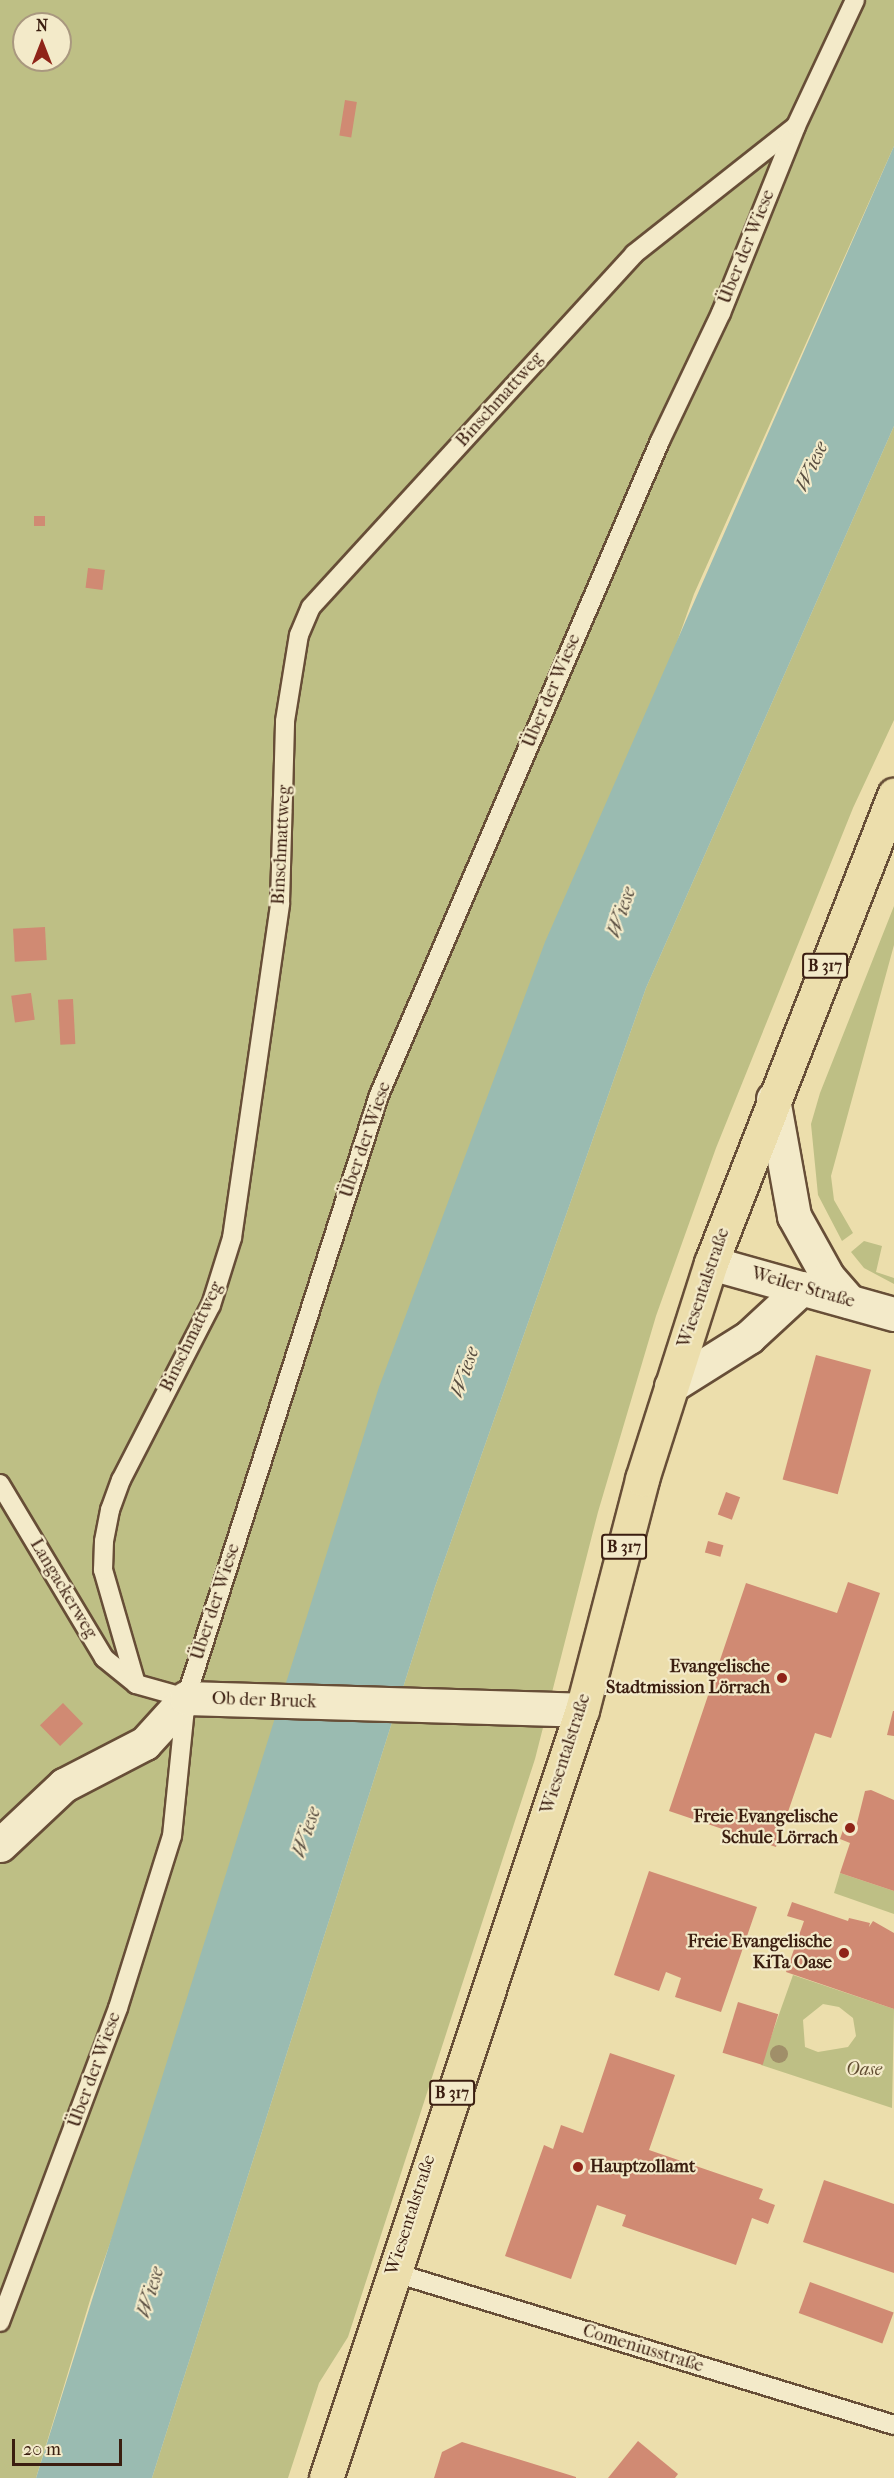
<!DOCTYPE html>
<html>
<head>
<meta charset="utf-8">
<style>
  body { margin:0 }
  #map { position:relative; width:894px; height:2478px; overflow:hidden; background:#ecdeac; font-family:"IM FELL French Canon",serif }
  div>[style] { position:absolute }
  .green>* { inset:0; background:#bebf85 }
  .water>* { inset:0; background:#9abbb1 }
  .building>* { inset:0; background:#d08a73; transform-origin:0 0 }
  .roads { filter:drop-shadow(2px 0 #674e37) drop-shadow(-2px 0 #674e37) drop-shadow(0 2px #674e37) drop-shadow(0 -2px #674e37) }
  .lane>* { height:18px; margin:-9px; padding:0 9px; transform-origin:9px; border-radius:9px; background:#f3eac9 }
  .street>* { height:33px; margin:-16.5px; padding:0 16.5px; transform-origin:16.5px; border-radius:16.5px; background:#f3eac9 }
  .secondary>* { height:33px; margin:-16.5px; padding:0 16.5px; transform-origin:16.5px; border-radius:16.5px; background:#f3eac9 }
  .primary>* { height:33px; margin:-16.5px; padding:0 16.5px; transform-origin:16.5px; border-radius:16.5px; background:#ecdeac }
  .trees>* { width:18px; height:18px; margin:-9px; border-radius:50%; background:#a08f69 }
  .dots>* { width:16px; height:16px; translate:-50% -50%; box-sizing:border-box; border:3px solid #f3eac9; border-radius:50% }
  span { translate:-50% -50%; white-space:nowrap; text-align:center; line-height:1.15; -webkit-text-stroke:4.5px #f3eac9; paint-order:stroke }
  .shield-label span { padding:2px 4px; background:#f3eac9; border:2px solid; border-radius:4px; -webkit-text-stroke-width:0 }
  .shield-label { font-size:16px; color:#3b1e10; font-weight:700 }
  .street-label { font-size:18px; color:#3b1e10 }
  .poi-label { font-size:18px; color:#3b1e10; font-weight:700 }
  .right { translate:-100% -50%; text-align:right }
  .left { translate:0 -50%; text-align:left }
  .park-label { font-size:18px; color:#624e33; font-style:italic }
  .water-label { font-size:20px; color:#584d40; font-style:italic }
  .north { position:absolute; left:12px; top:12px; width:60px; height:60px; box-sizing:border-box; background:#f3eac9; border:2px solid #a9987f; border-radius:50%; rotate:0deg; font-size:16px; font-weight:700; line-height:24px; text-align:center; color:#3b1e10 }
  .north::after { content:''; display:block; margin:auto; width:21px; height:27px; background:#8f2418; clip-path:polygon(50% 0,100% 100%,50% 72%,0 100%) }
  .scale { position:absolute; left:12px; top:2439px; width:110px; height:27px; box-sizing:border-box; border:3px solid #3b1e10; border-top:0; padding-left:8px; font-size:18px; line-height:21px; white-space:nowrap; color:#3b1e10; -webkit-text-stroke:4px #f3eac9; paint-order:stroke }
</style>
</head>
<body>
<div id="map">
  <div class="green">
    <div style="clip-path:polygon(evenodd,0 0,894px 0,894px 146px,694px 594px,91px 2297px,36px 2478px,0 2478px,0 0,24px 24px,60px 24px,60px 60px,24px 60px,24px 24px)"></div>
    <div style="clip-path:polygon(894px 426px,894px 720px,853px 808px,716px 1148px,656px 1316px,598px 1512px,535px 1759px,348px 2337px,319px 2383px,288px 2478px,152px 2478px,435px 1587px,646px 988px)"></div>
    <div style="clip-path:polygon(894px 906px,894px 945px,831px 1176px,834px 1200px,853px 1233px,842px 1241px,818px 1195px,811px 1124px,820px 1093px)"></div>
    <div style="clip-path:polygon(864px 1241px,882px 1246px,876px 1272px,894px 1278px,894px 1284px,864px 1268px,851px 1252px)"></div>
    <div style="clip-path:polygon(840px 1873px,894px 1891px,894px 1914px,834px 1893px)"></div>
    <div style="clip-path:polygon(evenodd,793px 1975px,894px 2009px,892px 2108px,761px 2065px,793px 1975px,823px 2004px,839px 2007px,853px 2018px,856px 2036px,848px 2047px,818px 2052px,805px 2047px,803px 2020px,823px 2004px)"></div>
  </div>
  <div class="water">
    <div style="clip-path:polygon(894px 146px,894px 426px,646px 988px,435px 1587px,152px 2478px,36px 2478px,379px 1387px,545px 942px)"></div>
  </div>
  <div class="building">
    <div style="left:345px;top:100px;width:12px;height:36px;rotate:9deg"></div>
    <div style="left:34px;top:516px;width:11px;height:10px"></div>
    <div style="left:88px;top:568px;width:17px;height:20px;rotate:7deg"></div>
    <div style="left:45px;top:927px;width:33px;height:32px;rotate:87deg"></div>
    <div style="left:31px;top:993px;width:27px;height:20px;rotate:82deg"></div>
    <div style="left:73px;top:999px;width:45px;height:15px;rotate:87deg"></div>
    <div style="left:816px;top:1355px;width:57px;height:129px;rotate:15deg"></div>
    <div style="left:726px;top:1492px;width:15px;height:24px;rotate:20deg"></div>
    <div style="left:708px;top:1541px;width:16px;height:12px;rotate:15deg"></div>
    <div style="clip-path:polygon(848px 1582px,880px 1593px,831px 1738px,815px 1733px,776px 1847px,669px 1811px,746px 1583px,837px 1613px)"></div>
    <div style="left:63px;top:1703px;width:29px;height:32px;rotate:46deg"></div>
    <div style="clip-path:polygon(893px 1711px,894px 1711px,894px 1736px,887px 1735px)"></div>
    <div style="clip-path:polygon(871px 1790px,894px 1800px,894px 1891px,840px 1873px,850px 1843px,840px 1839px,844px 1827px,855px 1831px,865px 1791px)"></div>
    <div style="clip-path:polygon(649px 1871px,757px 1907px,721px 2012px,675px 1997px,681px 1978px,666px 1972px,659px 1991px,614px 1975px)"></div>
    <div style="clip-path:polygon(792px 1902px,848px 1921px,849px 1918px,870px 1923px,869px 1927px,873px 1921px,894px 1933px,894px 2009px,786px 1972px,804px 1921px,787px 1916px)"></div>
    <div style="left:738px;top:2002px;width:42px;height:53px;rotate:17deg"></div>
    <div style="clip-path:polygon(610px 2053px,675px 2075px,649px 2150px,763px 2189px,759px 2199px,775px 2205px,768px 2224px,752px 2218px,736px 2265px,622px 2226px,626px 2215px,597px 2205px,571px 2279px,505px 2256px,544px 2145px,553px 2149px,561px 2125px,583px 2133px)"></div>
    <div style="clip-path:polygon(824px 2180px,894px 2204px,894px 2273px,803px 2242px)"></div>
    <div style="left:810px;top:2282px;width:89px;height:33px;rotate:20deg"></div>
    <div style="clip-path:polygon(638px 2441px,678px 2474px,675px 2478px,608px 2478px)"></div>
    <div style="clip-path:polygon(462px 2442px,576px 2477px,576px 2478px,434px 2478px,442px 2452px)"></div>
  </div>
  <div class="roads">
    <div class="lane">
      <div style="left:0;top:1484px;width:203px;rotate:59.1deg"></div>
      <div style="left:104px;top:1658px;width:41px;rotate:39.1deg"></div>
      <div style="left:186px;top:1698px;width:52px;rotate:-164.4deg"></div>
      <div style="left:136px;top:1684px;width:119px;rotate:-106.1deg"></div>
      <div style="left:103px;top:1570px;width:29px;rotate:-88deg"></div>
      <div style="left:104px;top:1541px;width:32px;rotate:-79deg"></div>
      <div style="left:110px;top:1510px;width:32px;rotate:-70deg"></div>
      <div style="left:121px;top:1480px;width:197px;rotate:-62.8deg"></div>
      <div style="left:211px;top:1305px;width:70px;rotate:-72.6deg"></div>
      <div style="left:232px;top:1238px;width:338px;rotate:-81.8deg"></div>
      <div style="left:280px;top:903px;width:182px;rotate:-88.4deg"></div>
      <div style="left:285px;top:721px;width:87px;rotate:-80.8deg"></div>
      <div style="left:299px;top:635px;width:30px;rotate:-67deg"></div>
      <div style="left:311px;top:607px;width:478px;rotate:-47.5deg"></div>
      <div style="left:634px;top:254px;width:205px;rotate:-38.3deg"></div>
      <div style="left:392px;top:2272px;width:525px;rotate:16.95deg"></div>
      <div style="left:0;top:2322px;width:335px;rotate:-69.4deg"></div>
      <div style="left:118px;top:2008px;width:180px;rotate:-72.6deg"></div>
      <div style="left:172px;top:1836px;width:139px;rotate:-84.2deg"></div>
      <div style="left:186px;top:1698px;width:633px;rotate:-72.25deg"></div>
      <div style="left:379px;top:1095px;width:712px;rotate:-66.75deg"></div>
      <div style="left:660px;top:441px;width:142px;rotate:-64.5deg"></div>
      <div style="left:721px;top:313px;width:201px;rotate:-68.1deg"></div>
      <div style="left:796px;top:126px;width:139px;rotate:-64.9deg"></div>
    </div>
    <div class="street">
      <div style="left:0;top:1845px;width:88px;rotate:-43.2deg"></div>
      <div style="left:64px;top:1785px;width:91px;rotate:-27.4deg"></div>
      <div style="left:145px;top:1743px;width:61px;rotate:-47.7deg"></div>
      <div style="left:186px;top:1698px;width:396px;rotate:1.7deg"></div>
    </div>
    <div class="secondary">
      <div style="left:773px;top:1099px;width:119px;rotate:79.8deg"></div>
      <div style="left:794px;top:1216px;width:70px;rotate:60.9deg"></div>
      <div style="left:828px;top:1277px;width:32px;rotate:49deg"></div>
      <div style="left:711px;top:1263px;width:190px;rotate:15.6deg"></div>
      <div style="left:671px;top:1386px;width:92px;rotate:-32.1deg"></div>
      <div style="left:749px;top:1337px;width:72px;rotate:-42.8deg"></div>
    </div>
    <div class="primary">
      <div style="left:326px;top:2478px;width:810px;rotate:-71.57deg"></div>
      <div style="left:582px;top:1710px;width:239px;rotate:-75.4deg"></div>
      <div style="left:642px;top:1479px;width:227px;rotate:-72.3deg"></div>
      <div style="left:711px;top:1263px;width:503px;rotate:-68.64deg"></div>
    </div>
  </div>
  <div class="trees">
    <div style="left:779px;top:2054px"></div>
  </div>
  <div class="dots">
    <div style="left:782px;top:1678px;background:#8f2418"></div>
    <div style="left:850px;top:1828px;background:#8f2418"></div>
    <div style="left:844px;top:1953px;background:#8f2418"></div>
    <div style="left:578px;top:2167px;background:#8f2418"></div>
  </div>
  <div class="shield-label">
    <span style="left:825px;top:966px">B 317</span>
    <span style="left:624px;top:1547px">B 317</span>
    <span style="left:452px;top:2093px">B 317</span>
  </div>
  <div class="street-label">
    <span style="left:747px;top:247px;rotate:-68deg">Über der Wiese</span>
    <span style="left:500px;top:400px;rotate:-48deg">Binschmattweg</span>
    <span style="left:552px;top:691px;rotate:-67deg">Über der Wiese</span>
    <span style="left:282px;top:845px;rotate:-87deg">Binschmattweg</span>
    <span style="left:366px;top:1140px;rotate:-71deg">Über der Wiese</span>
    <span style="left:704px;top:1288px;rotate:-71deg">Wiesentalstraße</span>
    <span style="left:803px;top:1288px;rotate:16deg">Weiler Straße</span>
    <span style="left:192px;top:1337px;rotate:-64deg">Binschmattweg</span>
    <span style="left:63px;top:1589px;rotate:59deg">Langackerweg</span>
    <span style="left:216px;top:1602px;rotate:-72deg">Über der Wiese</span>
    <span style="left:264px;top:1701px;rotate:2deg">Ob der Bruck</span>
    <span style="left:566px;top:1754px;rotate:-72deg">Wiesentalstraße</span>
    <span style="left:95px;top:2070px;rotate:-70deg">Über der Wiese</span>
    <span style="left:411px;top:2215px;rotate:-72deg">Wiesentalstraße</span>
    <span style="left:643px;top:2349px;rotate:17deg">Comeniusstraße</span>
  </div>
  <div class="poi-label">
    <span class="right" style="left:770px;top:1678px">Evangelische<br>Stadtmission Lörrach</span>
    <span class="right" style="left:838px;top:1828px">Freie Evangelische<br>Schule Lörrach</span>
    <span class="right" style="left:832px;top:1953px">Freie Evangelische<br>KiTa Oase</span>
    <span class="left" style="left:590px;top:2167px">Hauptzollamt</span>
  </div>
  <div class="park-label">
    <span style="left:864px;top:2070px">Oase</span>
  </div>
  <div class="water-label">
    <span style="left:811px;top:466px;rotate:-65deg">Wiese</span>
    <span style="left:621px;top:912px;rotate:-71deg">Wiese</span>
    <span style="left:464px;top:1372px;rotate:-71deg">Wiese</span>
    <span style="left:306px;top:1832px;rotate:-71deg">Wiese</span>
    <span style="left:150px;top:2292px;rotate:-73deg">Wiese</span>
  </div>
  <div class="north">N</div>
  <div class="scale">20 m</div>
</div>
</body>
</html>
